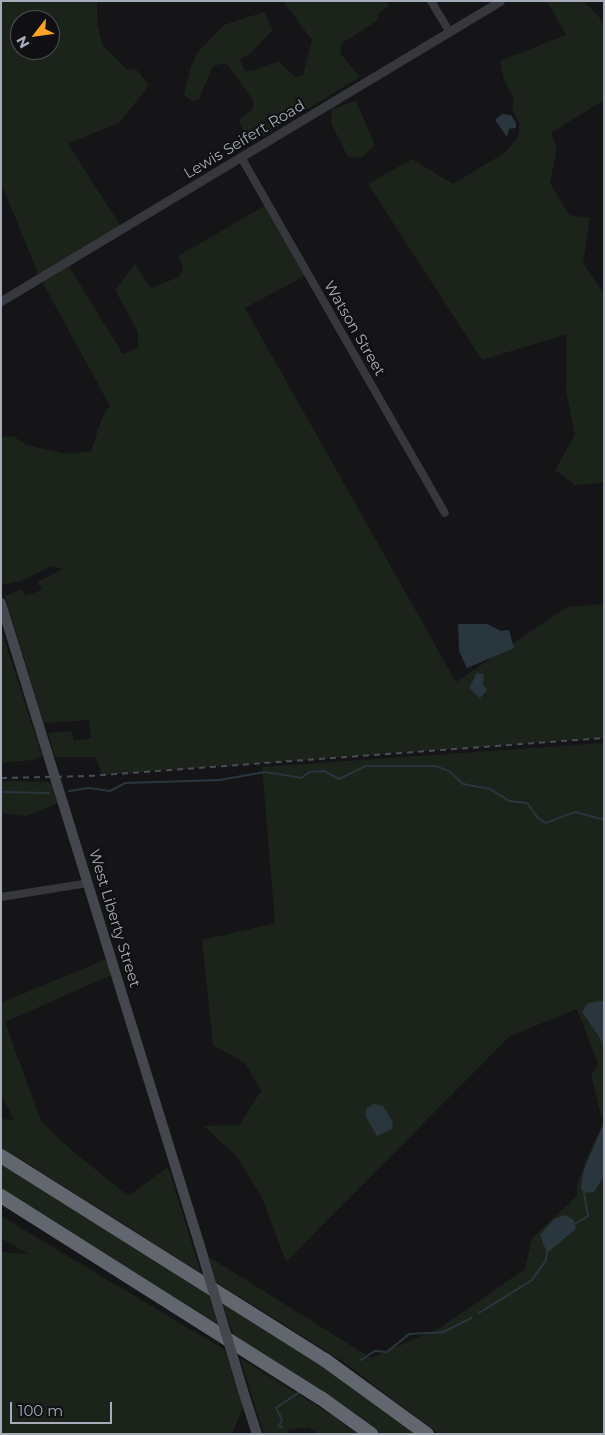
<!DOCTYPE html>
<html>
<head>
<meta charset="utf-8">
<style>
  body { margin:0 }
  #map { position:relative; width:605px; height:1435px; overflow:hidden; background:#151518; font-family:Montserrat,sans-serif }
  div>[style] { position:absolute }
  .green>* { inset:0; background:#1b231b }
  .water>* { inset:0; background:#2a363d }
  .stream>* { height:2px; margin:-1px; padding:0 1px; transform-origin:1px; border-radius:1px; background:#2a363d }
  .minor>* { height:8px; margin:-4px; padding:0 4px; transform-origin:4px; border-radius:4px; background:#36383d }
  .tertiary>* { height:9px; margin:-4.5px; padding:0 4.5px; transform-origin:4.5px; border-radius:4.5px; background:#36383d }
  .secondary>* { height:10px; margin:-5px; padding:0 5px; transform-origin:5px; border-radius:5px; background:#44474d }
  .motorway>* { height:14px; margin:-7px; padding:0 7px; transform-origin:7px; border-radius:7px; background:#62666e }
  .rail>* { height:2px; margin-top:-1px; transform-origin:0; background:repeating-linear-gradient(90deg,#494c52 0 6px,transparent 0 11px) }
  .secondary-bridge>* { height:10px; margin:-5px; padding:0 5px; transform-origin:5px; border-radius:5px; background:#44474d }
  span { translate:-50% -50%; white-space:nowrap; text-align:center; line-height:1.15; -webkit-text-stroke:4px #101013; paint-order:stroke }
  .street-label { font-size:15px; color:#a6adb9 }
  .frame { position:absolute; inset:0; border:2px solid #a6adb9; pointer-events:none }
  .north { position:absolute; left:10px; top:10px; width:50px; height:50px; box-sizing:border-box; background:#101013; border:1px solid #4c4f55; border-radius:50%; rotate:240deg; font-size:14px; font-weight:700; line-height:20px; text-align:center; color:#a6adb9 }
  .north::after { content:''; display:block; margin:auto; width:18px; height:22px; background:#ffa326; clip-path:polygon(50% 0,100% 100%,50% 72%,0 100%) }
  .scale { position:absolute; left:10px; top:1402px; width:102px; height:22px; box-sizing:border-box; border:2px solid #a6adb9; border-top:0; padding-left:6px; font-size:15px; line-height:18px; white-space:nowrap; color:#a6adb9; -webkit-text-stroke:4px #101013; paint-order:stroke }
</style>
</head>
<body>
<div id="map">
  <div class="green">
    <div style="clip-path:polygon(evenodd,1px 1px,97px 1px,97px 23px,103px 46px,127px 70px,135px 68px,149px 85px,120px 122px,68px 144px,122px 228px,66px 262px,123px 354px,138px 348px,138px 332px,115px 290px,135px 264px,151px 288px,179px 277px,183px 267px,178px 256px,268px 204px,308px 274px,245px 308px,456px 682px,567px 607px,604px 604px,604px 738px,102px 775px,96px 757px,55px 757px,48px 733px,72px 731px,74px 741px,91px 738px,89px 720px,44px 723px,5px 596px,22px 589px,25px 596px,42px 590px,38px 582px,63px 569px,52px 566px,21px 581px,1px 585px,1px 437px,13px 436px,26px 445px,67px 454px,91px 451px,103px 415px,110px 406px,40px 278px,1px 183px,1px 1px,20px 20px,50px 20px,50px 50px,20px 50px,20px 20px)"></div>
    <div style="clip-path:polygon(283px 1px,386px 1px,389px 6px,379px 13px,377px 21px,342px 43px,340px 53px,360px 77px,253px 142px,248px 141px,239px 120px,253px 109px,253px 100px,226px 63px,213px 66px,199px 99px,192px 101px,184px 95px,191px 67px,197px 53px,224px 25px,264px 12px,273px 30px,251px 53px,240px 59px,245px 71px,256px 70px,278px 61px,295px 77px,303px 75px,312px 40px)"></div>
    <div style="clip-path:polygon(547px 1px,583px 1px,599px 17px,604px 27px,604px 100px,551px 133px,557px 149px,550px 183px,569px 215px,590px 218px,583px 263px,604px 294px,604px 482px,593px 484px,575px 485px,555px 470px,575px 435px,566px 391px,567px 334px,482px 360px,368px 184px,412px 159px,453px 184px,506px 152px,519px 135px,519px 123px,512px 110px,514px 98px,504px 80px,500px 61px,566px 35px)"></div>
    <div style="clip-path:polygon(356px 101px,375px 145px,362px 157px,353px 158px,348px 157px,331px 123px,332px 109px)"></div>
    <div style="clip-path:polygon(1px 629px,42px 756px,33px 760px,1px 763px)"></div>
    <div style="clip-path:polygon(604px 743px,604px 1115px,601px 1116px,591px 1075px,598px 1064px,577px 1009px,510px 1036px,286px 1262px,263px 1200px,238px 1158px,204px 1126px,239px 1125px,261px 1091px,245px 1063px,213px 1045px,202px 940px,275px 923px,262px 767px)"></div>
    <div style="clip-path:polygon(1px 781px,57px 782px,63px 801px,27px 816px,1px 813px)"></div>
    <div style="clip-path:polygon(111px 957px,116px 973px,5px 1022px,41px 1121px,69px 1148px,128px 1196px,168px 1167px,201px 1273px,1px 1147px,1px 1119px,14px 1120px,1px 1094px,1px 1003px)"></div>
    <div style="clip-path:polygon(604px 1121px,604px 1434px,439px 1434px,342px 1361px,216px 1282px,209px 1257px,371px 1358px,440px 1328px,525px 1269px,532px 1238px,577px 1196px,577px 1186px,586px 1160px)"></div>
    <div style="clip-path:polygon(1px 1161px,207px 1289px,218px 1326px,1px 1190px)"></div>
    <div style="clip-path:polygon(1px 1216px,225px 1350px,243px 1407px,232px 1434px,1px 1434px,1px 1252px,28px 1254px,1px 1238px)"></div>
    <div style="clip-path:polygon(222px 1301px,289px 1343px,419px 1434px,379px 1434px,233px 1334px)"></div>
    <div style="clip-path:polygon(240px 1358px,334px 1416px,357px 1434px,318px 1434px,309px 1427px,288px 1430px,289px 1434px,264px 1434px)"></div>
  </div>
  <div class="water">
    <div style="clip-path:polygon(502px 114px,511px 115px,516px 123px,516px 128px,509px 129px,507px 137px,495px 120px)"></div>
    <div style="clip-path:polygon(458px 624px,487px 624px,501px 631px,509px 630px,514px 648px,467px 668px,459px 651px)"></div>
    <div style="clip-path:polygon(477px 673px,484px 674px,483px 684px,487px 690px,480px 698px,469px 688px)"></div>
    <div style="clip-path:polygon(601px 1001px,604px 1003px,604px 1044px,582px 1012px,588px 1003px)"></div>
    <div style="clip-path:polygon(374px 1104px,383px 1106px,393px 1122px,392px 1129px,377px 1136px,366px 1117px,366px 1109px)"></div>
    <div style="clip-path:polygon(604px 1123px,604px 1176px,594px 1192px,584px 1193px,581px 1188px,584px 1169px)"></div>
    <div style="clip-path:polygon(565px 1215px,574px 1220px,576px 1229px,547px 1253px,540px 1235px,554px 1219px)"></div>
  </div>
  <div class="stream">
    <div style="left:69px;top:791px;width:20px;rotate:-9deg"></div>
    <div style="left:89px;top:788px;width:21px;rotate:8deg"></div>
    <div style="left:110px;top:791px;width:17px;rotate:-28deg"></div>
    <div style="left:125px;top:783px;width:95px;rotate:-1.8deg"></div>
    <div style="left:220px;top:780px;width:46px;rotate:-10.1deg"></div>
    <div style="left:265px;top:772px;width:36px;rotate:9deg"></div>
    <div style="left:301px;top:778px;width:11px;rotate:-34deg"></div>
    <div style="left:310px;top:772px;width:14px;rotate:-4deg"></div>
    <div style="left:324px;top:771px;width:17px;rotate:28deg"></div>
    <div style="left:339px;top:779px;width:30px;rotate:-26deg"></div>
    <div style="left:366px;top:766px;width:69px"></div>
    <div style="left:435px;top:766px;width:15px;rotate:20deg"></div>
    <div style="left:449px;top:771px;width:19px;rotate:43deg"></div>
    <div style="left:463px;top:784px;width:27px;rotate:10deg"></div>
    <div style="left:490px;top:789px;width:22px;rotate:32deg"></div>
    <div style="left:509px;top:801px;width:18px;rotate:6deg"></div>
    <div style="left:527px;top:803px;width:19px;rotate:54deg"></div>
    <div style="left:538px;top:818px;width:9px;rotate:32deg"></div>
    <div style="left:546px;top:823px;width:31px;rotate:-21deg"></div>
    <div style="left:575px;top:812px;width:30px;rotate:15deg"></div>
    <div style="left:1px;top:792px;width:48px;rotate:1.2deg"></div>
    <div style="left:604px;top:1054px;width:3px;rotate:90deg"></div>
    <div style="left:576px;top:1223px;width:14px;rotate:-30deg"></div>
    <div style="left:588px;top:1216px;width:23px;rotate:-100deg"></div>
    <div style="left:479px;top:1313px;width:62px;rotate:-31.9deg"></div>
    <div style="left:532px;top:1280px;width:24px;rotate:-55deg"></div>
    <div style="left:546px;top:1260px;width:7px;rotate:-82deg"></div>
    <div style="left:361px;top:1360px;width:17px;rotate:-33deg"></div>
    <div style="left:375px;top:1351px;width:12px;rotate:5deg"></div>
    <div style="left:387px;top:1352px;width:28px;rotate:-39deg"></div>
    <div style="left:409px;top:1334px;width:34px;rotate:-3deg"></div>
    <div style="left:443px;top:1332px;width:32px;rotate:-26deg"></div>
    <div style="left:283px;top:1427px;width:4px;rotate:-166deg"></div>
    <div style="left:279px;top:1426px;width:8px;rotate:-67deg"></div>
    <div style="left:282px;top:1419px;width:13px;rotate:-119deg"></div>
    <div style="left:276px;top:1408px;width:27px;rotate:-34deg"></div>
  </div>
  <div class="minor">
    <div style="left:431px;top:1px;width:35px;rotate:59deg"></div>
    <div style="left:241px;top:157px;width:410px;rotate:60.2deg"></div>
    <div style="left:1px;top:897px;width:88px;rotate:-9.1deg"></div>
  </div>
  <div class="tertiary">
    <div style="left:1px;top:301px;width:582px;rotate:-31.01deg"></div>
  </div>
  <div class="secondary">
    <div style="left:1px;top:603px;width:670px;rotate:72.81deg"></div>
    <div style="left:243px;top:1391px;width:45px;rotate:72deg"></div>
  </div>
  <div class="motorway">
    <div style="left:1px;top:1156px;width:383px;rotate:32.2deg"></div>
    <div style="left:325px;top:1360px;width:126px;rotate:36deg"></div>
    <div style="left:1px;top:1196px;width:378px;rotate:32.3deg"></div>
    <div style="left:321px;top:1398px;width:62px;rotate:35.8deg"></div>
  </div>
  <div class="rail">
    <div style="left:1px;top:778px;width:88px;rotate:-1.3deg"></div>
    <div style="left:89px;top:776px;width:516px;rotate:-4.22deg"></div>
  </div>
  <div class="secondary-bridge">
    <div style="left:199px;top:1243px;width:154px;rotate:73.4deg"></div>
  </div>
  <div class="street-label">
    <span style="left:244px;top:139px;rotate:-31deg">Lewis Seifert Road</span>
    <span style="left:355px;top:328px;rotate:60deg">Watson Street</span>
    <span style="left:115px;top:918px;rotate:73deg">West Liberty Street</span>
  </div>
  <div class="frame"></div>
  <div class="north">N</div>
  <div class="scale">100 m</div>
</div>
</body>
</html>
